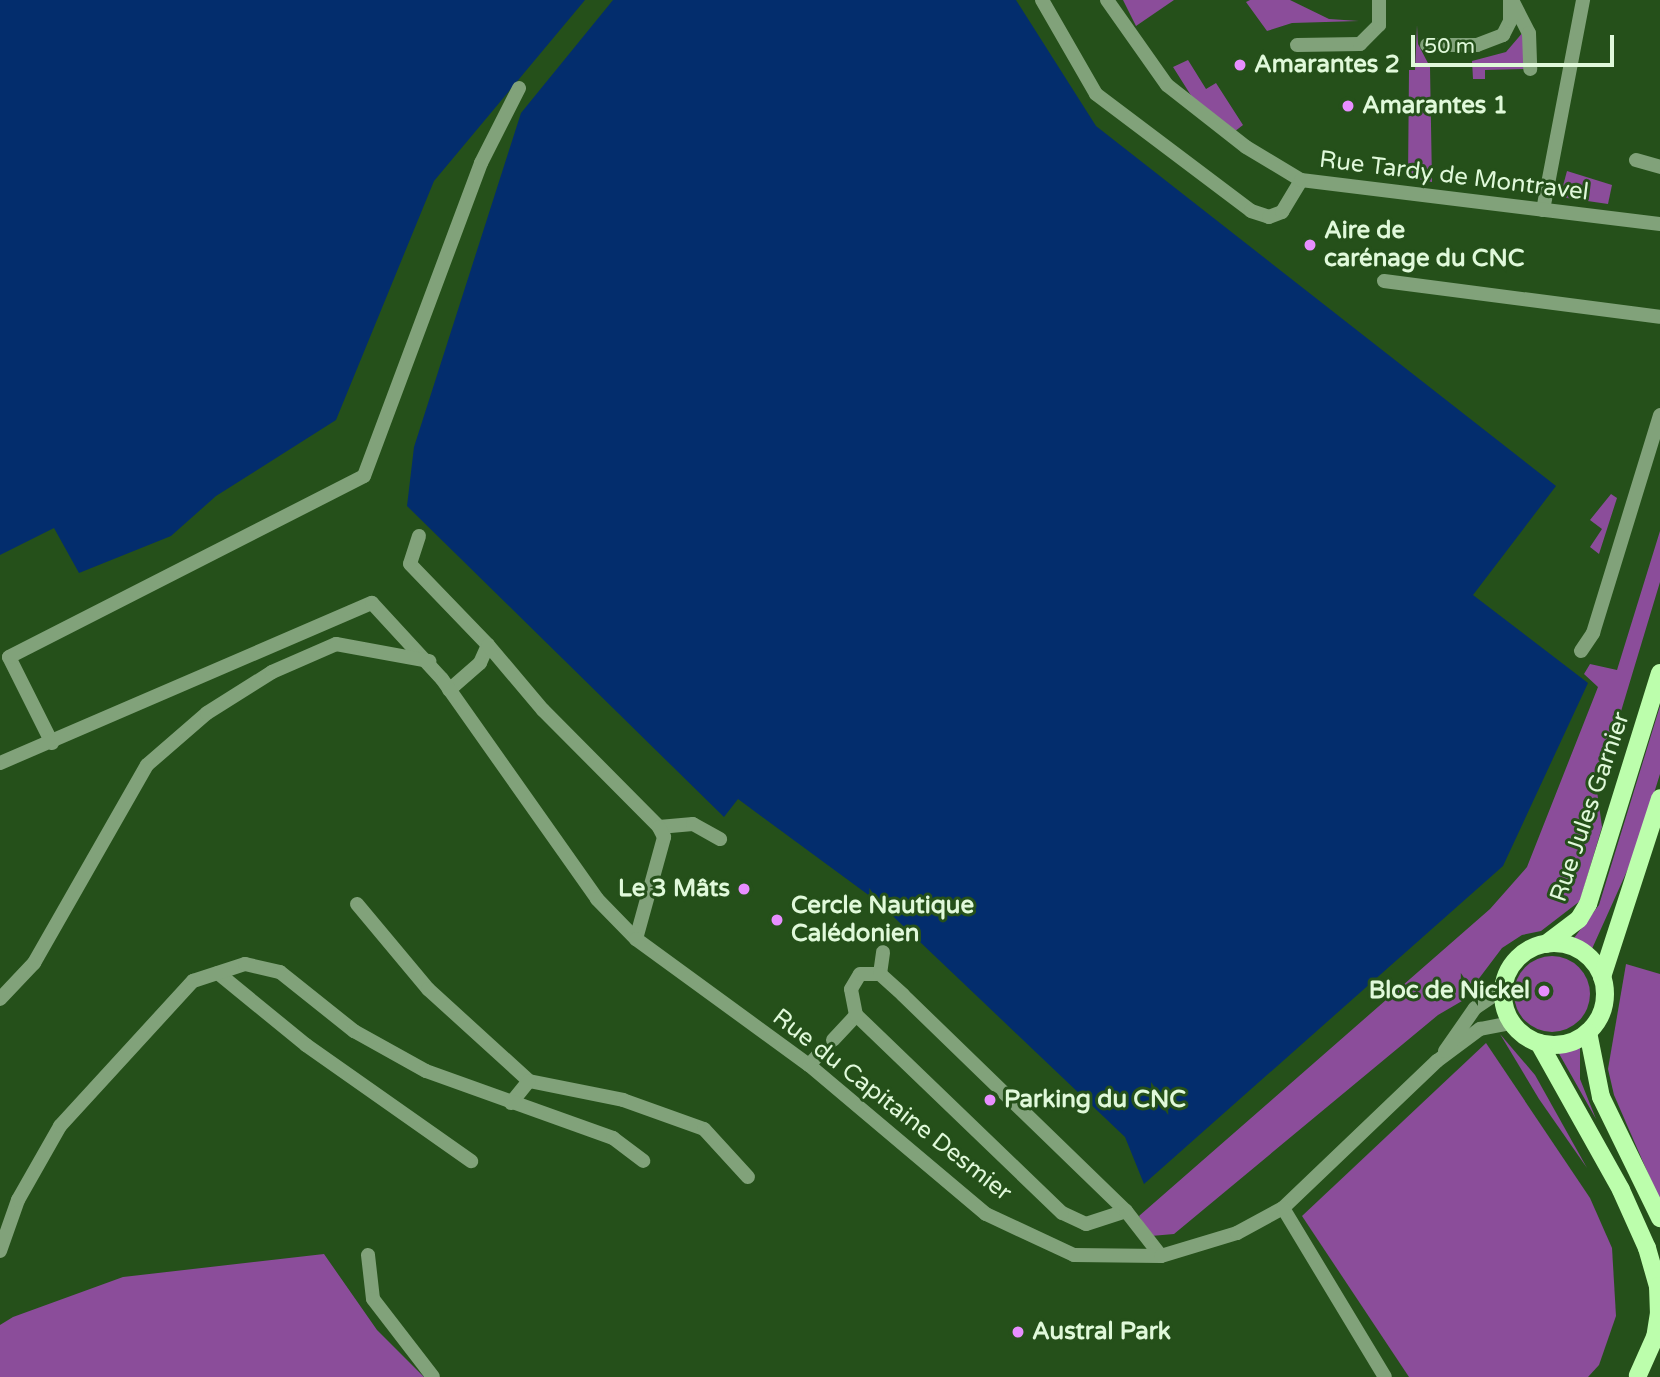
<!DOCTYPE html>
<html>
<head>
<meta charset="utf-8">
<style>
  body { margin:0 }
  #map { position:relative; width:1660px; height:1377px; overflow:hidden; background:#25501a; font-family:"Varela Round",sans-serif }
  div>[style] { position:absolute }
  .green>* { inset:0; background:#8b4d9a }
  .round { border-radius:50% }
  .water>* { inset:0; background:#032d6d }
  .service>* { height:14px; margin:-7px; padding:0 7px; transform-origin:7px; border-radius:7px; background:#81a27a }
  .minor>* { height:14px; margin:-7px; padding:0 7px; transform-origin:7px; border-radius:7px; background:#81a27a }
  .primary>* { height:18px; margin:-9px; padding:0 9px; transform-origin:9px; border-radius:9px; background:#bcfeac }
  .primary>.ring { margin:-9px; padding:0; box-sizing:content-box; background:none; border:18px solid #bcfeac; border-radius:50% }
  .dots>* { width:19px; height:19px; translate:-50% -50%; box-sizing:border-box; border:4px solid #25501a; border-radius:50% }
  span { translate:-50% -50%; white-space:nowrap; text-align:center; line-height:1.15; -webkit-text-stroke:6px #25501a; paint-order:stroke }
  .poi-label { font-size:24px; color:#e0f9da; font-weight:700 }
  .left { translate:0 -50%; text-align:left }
  .right { translate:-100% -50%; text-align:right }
  .street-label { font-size:24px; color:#e0f9da }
  .scale { position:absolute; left:1411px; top:35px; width:203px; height:32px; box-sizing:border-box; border:4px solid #e0f9da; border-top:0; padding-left:9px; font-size:21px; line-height:24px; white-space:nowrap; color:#e0f9da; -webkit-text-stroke:5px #25501a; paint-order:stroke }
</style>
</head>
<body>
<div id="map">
  <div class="green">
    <div style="clip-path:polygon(1123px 0,1174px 0,1136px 26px)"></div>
    <div style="clip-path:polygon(1250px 0,1290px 0,1329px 19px,1359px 21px,1292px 23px,1267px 31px,1246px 2px)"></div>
    <div style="clip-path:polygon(1417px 25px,1418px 44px,1430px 67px,1432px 182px,1408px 177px,1409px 70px,1415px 70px)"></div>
    <div style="clip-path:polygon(1524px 31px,1524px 69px,1485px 70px,1485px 79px,1473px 79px,1472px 61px,1506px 52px)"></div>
    <div style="clip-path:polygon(1188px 60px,1206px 89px,1216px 83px,1243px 125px,1234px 132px,1192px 97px,1173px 67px)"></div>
    <div style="clip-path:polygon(1567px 171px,1612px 185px,1608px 204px,1560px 197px)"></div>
    <div style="clip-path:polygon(1611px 494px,1617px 498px,1599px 554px,1590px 547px,1602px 529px,1590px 520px)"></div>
    <div style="clip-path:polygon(1660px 531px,1660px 582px,1597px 791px,1602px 827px,1580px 901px,1541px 931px,1522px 935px,1502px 948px,1462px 1001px,1438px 1015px,1174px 1234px,1151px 1236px,1139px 1216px,1490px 909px,1527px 867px,1598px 687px,1584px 674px,1590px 664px,1617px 670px)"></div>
    <div style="clip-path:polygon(1660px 706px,1660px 774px,1636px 851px,1591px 951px,1574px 938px,1599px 905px)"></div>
    <div class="round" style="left:1514px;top:956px;width:76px;height:76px"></div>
    <div style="clip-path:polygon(1626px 964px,1660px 974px,1660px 1201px,1614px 1095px,1608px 1069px)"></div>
    <div style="clip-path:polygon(1500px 1034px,1535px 1075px,1587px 1168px,1539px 1099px)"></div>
    <div style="clip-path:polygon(1486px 1043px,1590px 1198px,1612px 1248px,1616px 1316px,1599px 1365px,1588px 1377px,1409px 1377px,1302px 1216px)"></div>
    <div style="clip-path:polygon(1580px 1047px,1580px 1079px,1596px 1119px,1557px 1050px)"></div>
    <div style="clip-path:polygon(324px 1254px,377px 1330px,424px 1377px,0 1377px,0 1325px,13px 1317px,123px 1277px)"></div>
  </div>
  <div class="water">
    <div style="clip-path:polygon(0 0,585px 0,434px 181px,336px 420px,216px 496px,171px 536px,79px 573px,54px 528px,0 555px)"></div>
    <div style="clip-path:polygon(613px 0,1016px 0,1096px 126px,1556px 486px,1473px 595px,1588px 683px,1503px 866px,1144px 1184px,1125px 1137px,878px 902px,738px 799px,724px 817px,407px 506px,414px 447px,521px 113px)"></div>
  </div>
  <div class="service">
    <div style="left:1042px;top:0;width:108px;rotate:60.1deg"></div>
    <div style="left:1096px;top:94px;width:194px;rotate:37deg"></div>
    <div style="left:1251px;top:211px;width:19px;rotate:18deg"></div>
    <div style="left:1269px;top:217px;width:14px;rotate:-21deg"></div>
    <div style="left:1282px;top:212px;width:37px;rotate:-59deg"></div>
    <div style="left:1512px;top:0;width:37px;rotate:63deg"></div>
    <div style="left:1529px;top:33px;width:36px;rotate:88deg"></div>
    <div style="left:1297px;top:45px;width:63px;rotate:-0.9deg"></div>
    <div style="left:1360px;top:44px;width:27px;rotate:-45deg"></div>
    <div style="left:1379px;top:25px;width:25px;rotate:-90deg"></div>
    <div style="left:1427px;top:45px;width:50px"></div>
    <div style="left:1477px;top:45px;width:28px;rotate:-21deg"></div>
    <div style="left:1503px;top:35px;width:16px;rotate:-63deg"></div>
    <div style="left:1510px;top:21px;width:21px;rotate:-90deg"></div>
    <div style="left:1636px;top:160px;width:25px;rotate:16deg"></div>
    <div style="left:1543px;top:210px;width:214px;rotate:-79.2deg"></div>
    <div style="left:1384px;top:281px;width:278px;rotate:7.4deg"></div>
    <div style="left:419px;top:536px;width:29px;rotate:108deg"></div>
    <div style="left:410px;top:564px;width:112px;rotate:46.1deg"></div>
    <div style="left:488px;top:645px;width:20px;rotate:114deg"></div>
    <div style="left:480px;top:663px;width:41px;rotate:138.9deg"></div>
    <div style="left:488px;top:645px;width:85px;rotate:49.8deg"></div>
    <div style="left:543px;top:710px;width:165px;rotate:45.2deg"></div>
    <div style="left:659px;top:827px;width:34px;rotate:-5deg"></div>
    <div style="left:693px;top:824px;width:31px;rotate:29deg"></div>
    <div style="left:1581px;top:651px;width:22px;rotate:-56deg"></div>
    <div style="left:1593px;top:633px;width:228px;rotate:-72.9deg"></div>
    <div style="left:52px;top:743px;width:96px;rotate:-116.6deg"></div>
    <div style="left:9px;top:657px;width:398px;rotate:-27deg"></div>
    <div style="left:364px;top:476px;width:334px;rotate:-69.5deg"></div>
    <div style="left:481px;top:163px;width:84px;rotate:-63.1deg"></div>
    <div style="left:0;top:763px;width:405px;rotate:-23.3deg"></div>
    <div style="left:372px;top:603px;width:103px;rotate:47.4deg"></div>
    <div style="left:357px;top:904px;width:111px;rotate:50.1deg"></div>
    <div style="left:428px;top:989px;width:137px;rotate:42.3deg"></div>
    <div style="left:529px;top:1081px;width:96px;rotate:11.4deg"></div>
    <div style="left:623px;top:1100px;width:86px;rotate:19.7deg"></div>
    <div style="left:704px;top:1129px;width:65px;rotate:47.5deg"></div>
    <div style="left:636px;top:939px;width:106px;rotate:-74.6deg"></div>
    <div style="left:664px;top:837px;width:11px;rotate:-117deg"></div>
    <div style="left:218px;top:973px;width:114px;rotate:39.3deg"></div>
    <div style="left:306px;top:1045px;width:202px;rotate:35.1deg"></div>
    <div style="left:880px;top:974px;width:22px;rotate:-82deg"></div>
    <div style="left:0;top:999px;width:50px;rotate:-46.6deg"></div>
    <div style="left:34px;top:963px;width:228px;rotate:-60.3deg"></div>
    <div style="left:147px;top:765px;width:79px;rotate:-40.9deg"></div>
    <div style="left:207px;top:713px;width:77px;rotate:-32.2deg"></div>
    <div style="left:272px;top:672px;width:70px;rotate:-23.6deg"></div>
    <div style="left:336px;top:644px;width:95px;rotate:10.4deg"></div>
    <div style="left:833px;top:1040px;width:34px;rotate:-47deg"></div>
    <div style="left:809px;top:1065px;width:18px;rotate:-47deg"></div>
    <div style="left:511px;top:1103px;width:28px;rotate:-51deg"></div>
    <div style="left:1126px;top:1211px;width:42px;rotate:162deg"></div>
    <div style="left:1086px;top:1224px;width:26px;rotate:-155deg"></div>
    <div style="left:1062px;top:1213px;width:286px;rotate:-136.1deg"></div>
    <div style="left:856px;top:1015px;width:26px;rotate:-101deg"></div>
    <div style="left:851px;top:989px;width:17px;rotate:-59deg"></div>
    <div style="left:860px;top:974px;width:20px"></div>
    <div style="left:880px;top:974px;width:31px;rotate:42deg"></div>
    <div style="left:903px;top:995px;width:310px;rotate:44.1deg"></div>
    <div style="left:1126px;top:1211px;width:57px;rotate:52.1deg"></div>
    <div style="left:0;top:1251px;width:54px;rotate:-70.6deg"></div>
    <div style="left:18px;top:1200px;width:85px;rotate:-60.4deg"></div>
    <div style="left:60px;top:1126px;width:197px;rotate:-47.5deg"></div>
    <div style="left:193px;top:981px;width:55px;rotate:-18.1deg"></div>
    <div style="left:245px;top:964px;width:36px;rotate:13deg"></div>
    <div style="left:280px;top:972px;width:95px;rotate:38.6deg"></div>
    <div style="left:354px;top:1031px;width:82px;rotate:29.1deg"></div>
    <div style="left:426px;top:1071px;width:199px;rotate:19.7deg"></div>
    <div style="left:613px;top:1138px;width:38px;rotate:37deg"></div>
  </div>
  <div class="minor">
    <div style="left:1107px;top:0;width:104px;rotate:54.8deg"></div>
    <div style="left:1167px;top:85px;width:100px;rotate:38.1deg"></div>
    <div style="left:1246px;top:147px;width:64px;rotate:31deg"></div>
    <div style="left:1301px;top:180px;width:362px;rotate:7deg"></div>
    <div style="left:442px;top:679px;width:269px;rotate:54.8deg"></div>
    <div style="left:597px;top:899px;width:56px;rotate:45.7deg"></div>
    <div style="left:636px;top:939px;width:214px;rotate:36.1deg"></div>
    <div style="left:809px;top:1065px;width:231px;rotate:40.1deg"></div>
    <div style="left:986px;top:1214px;width:97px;rotate:25deg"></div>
    <div style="left:1074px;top:1255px;width:87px;rotate:0.7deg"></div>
    <div style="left:1161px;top:1256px;width:79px;rotate:-16.8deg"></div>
    <div style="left:1237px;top:1233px;width:52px;rotate:-28.5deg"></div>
    <div style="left:1283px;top:1208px;width:213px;rotate:-43.7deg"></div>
    <div style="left:1437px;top:1061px;width:54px;rotate:-36.7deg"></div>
    <div style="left:1480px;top:1029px;width:32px;rotate:-11deg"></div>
    <div style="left:1445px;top:1051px;width:52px;rotate:-55.1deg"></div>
    <div style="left:1475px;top:1008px;width:34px;rotate:-34deg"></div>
    <div style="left:1283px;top:1208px;width:197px;rotate:58.9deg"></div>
    <div style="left:368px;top:1255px;width:44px;rotate:83.5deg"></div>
    <div style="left:373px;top:1299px;width:98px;rotate:52.4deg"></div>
  </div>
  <div class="primary">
    <div class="ring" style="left:1503px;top:943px;width:84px;height:84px"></div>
    <div style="left:1546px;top:944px;width:41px;rotate:-37.1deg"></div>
    <div style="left:1579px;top:919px;width:17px;rotate:-59deg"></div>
    <div style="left:1588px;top:904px;width:242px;rotate:-72.7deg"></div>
    <div style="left:1602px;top:977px;width:188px;rotate:-72deg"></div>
    <div style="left:1588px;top:1032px;width:66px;rotate:78.7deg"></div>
    <div style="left:1601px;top:1097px;width:135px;rotate:64deg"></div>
    <div style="left:1539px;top:1043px;width:168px;rotate:60.8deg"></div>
    <div style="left:1621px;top:1190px;width:64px;rotate:65.9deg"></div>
    <div style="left:1647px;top:1248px;width:40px;rotate:74deg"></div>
    <div style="left:1658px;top:1286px;width:27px;rotate:88deg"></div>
    <div style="left:1659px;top:1313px;width:24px;rotate:99deg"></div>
    <div style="left:1655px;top:1337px;width:42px;rotate:114.1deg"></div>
  </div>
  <div class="dots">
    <div style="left:1240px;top:65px;background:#e88eff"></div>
    <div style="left:1348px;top:106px;background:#e88eff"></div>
    <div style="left:1310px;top:245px;background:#e88eff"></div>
    <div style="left:744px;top:889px;background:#e88eff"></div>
    <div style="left:777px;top:920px;background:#e88eff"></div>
    <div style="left:1544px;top:991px;background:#e88eff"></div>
    <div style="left:990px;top:1100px;background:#e88eff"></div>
    <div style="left:1018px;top:1332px;background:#e88eff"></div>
  </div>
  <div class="poi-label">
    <span class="left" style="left:1254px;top:65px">Amarantes 2</span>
    <span class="left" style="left:1362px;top:106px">Amarantes 1</span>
    <span class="left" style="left:1324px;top:245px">Aire de<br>carénage du CNC</span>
    <span class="right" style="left:730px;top:889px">Le 3 Mâts</span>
    <span class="left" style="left:791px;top:920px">Cercle Nautique<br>Calédonien</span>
    <span class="right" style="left:1530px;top:991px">Bloc de Nickel</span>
    <span class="left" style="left:1004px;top:1100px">Parking du CNC</span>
    <span class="left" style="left:1032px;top:1332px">Austral Park</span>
  </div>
  <div class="street-label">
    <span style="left:1454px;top:176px;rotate:7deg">Rue Tardy de Montravel</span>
    <span style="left:1590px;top:807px;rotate:-71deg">Rue Jules Garnier</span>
    <span style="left:892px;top:1105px;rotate:38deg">Rue du Capitaine Desmier</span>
  </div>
  <div class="scale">50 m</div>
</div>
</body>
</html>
